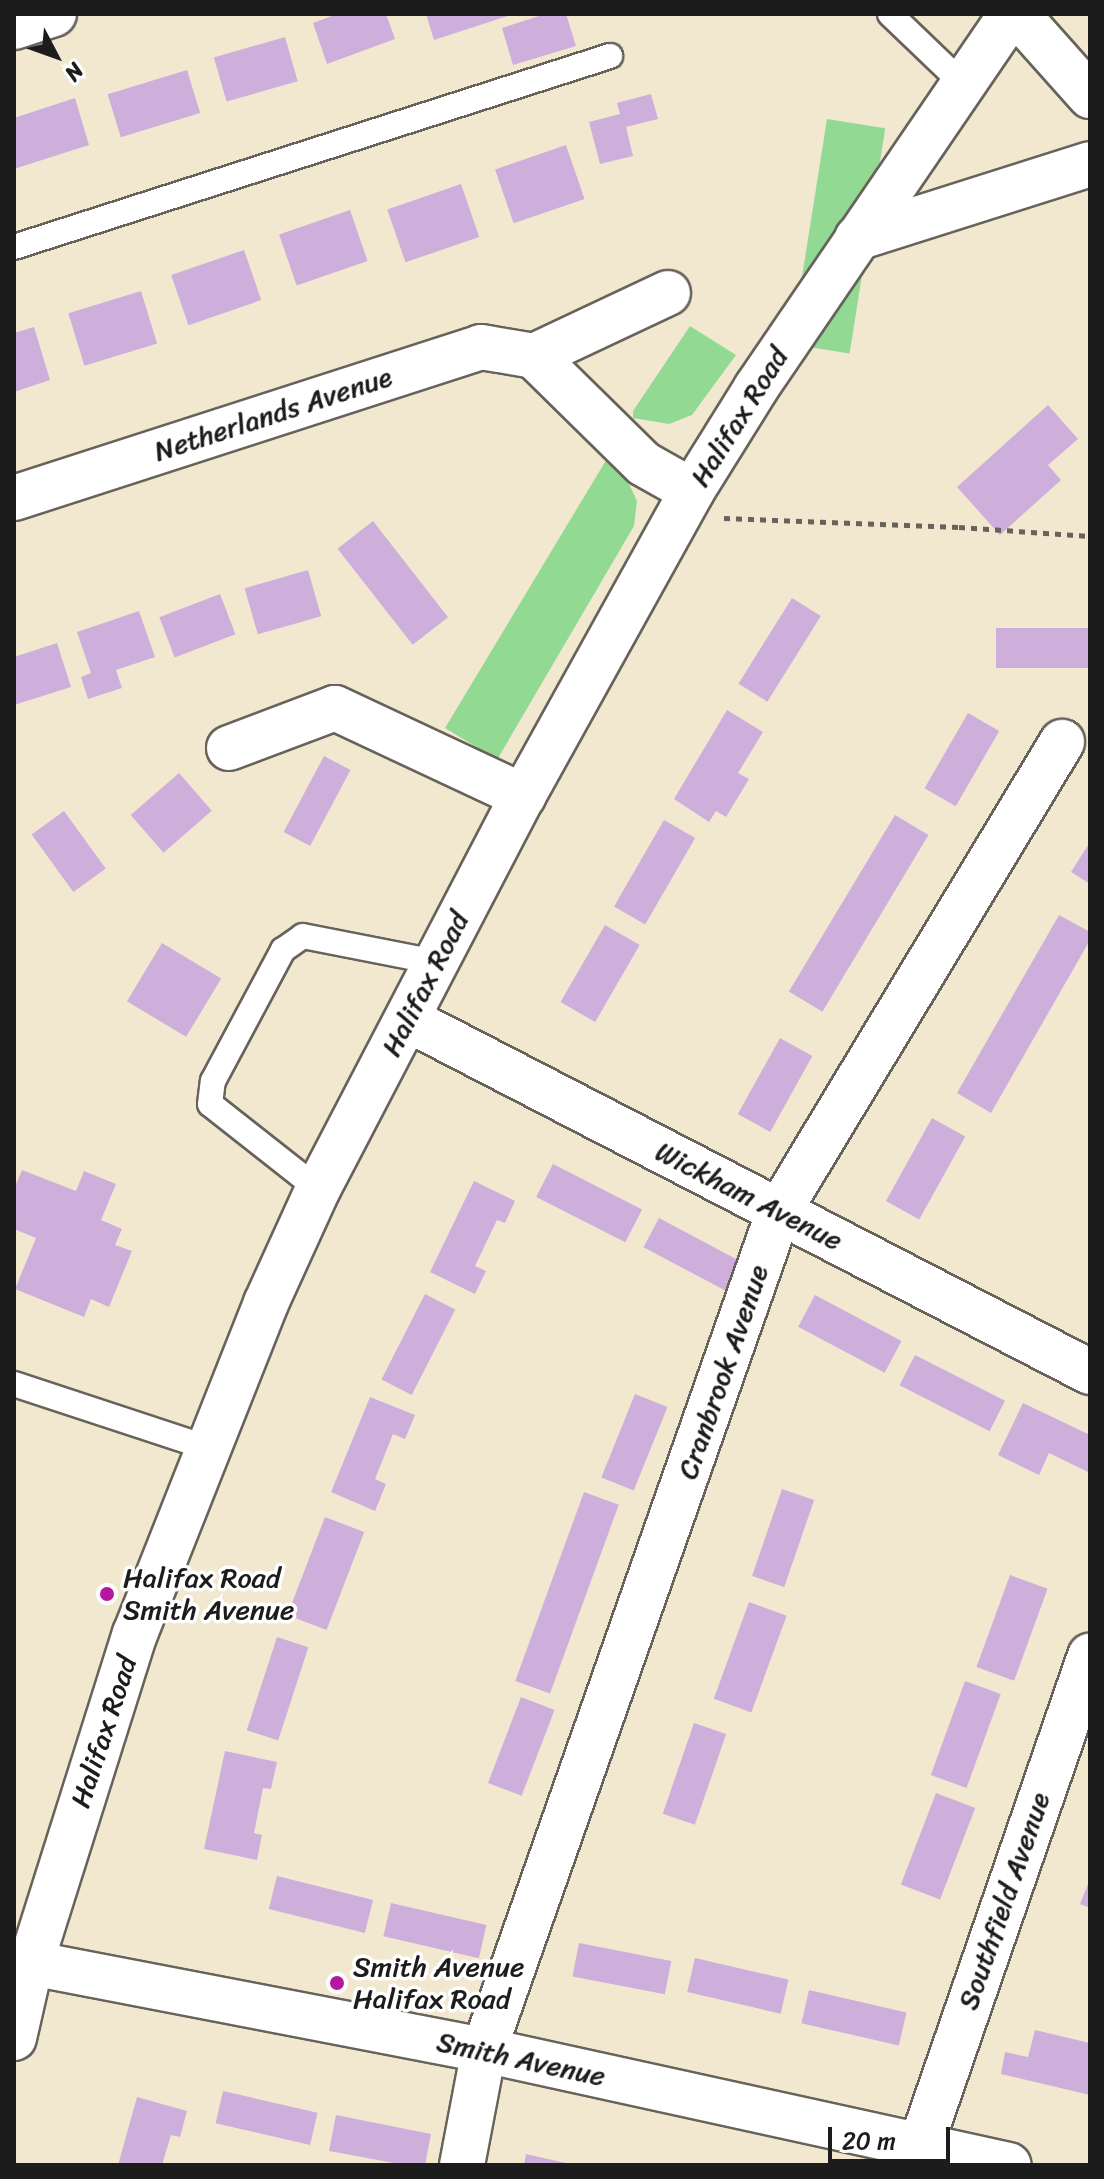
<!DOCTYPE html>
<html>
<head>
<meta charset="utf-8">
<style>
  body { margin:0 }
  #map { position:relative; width:1104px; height:2179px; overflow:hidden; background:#f2e8d0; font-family:Sriracha,sans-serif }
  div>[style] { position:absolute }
  .green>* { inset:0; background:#92da94; transform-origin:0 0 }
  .building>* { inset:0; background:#ceafdb; transform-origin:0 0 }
  .path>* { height:5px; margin-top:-2.5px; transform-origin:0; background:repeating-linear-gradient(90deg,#67635b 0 6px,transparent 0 12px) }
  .roads { filter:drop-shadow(2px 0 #67635b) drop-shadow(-2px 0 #67635b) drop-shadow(0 2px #67635b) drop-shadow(0 -2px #67635b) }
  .lane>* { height:24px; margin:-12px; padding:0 12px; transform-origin:12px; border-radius:12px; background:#fff }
  .street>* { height:44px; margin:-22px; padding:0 22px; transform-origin:22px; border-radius:22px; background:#fff }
  .highway>* { height:44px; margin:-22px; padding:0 22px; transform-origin:22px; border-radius:22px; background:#fff }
  .dots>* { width:22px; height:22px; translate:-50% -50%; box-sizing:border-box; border:4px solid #fff; border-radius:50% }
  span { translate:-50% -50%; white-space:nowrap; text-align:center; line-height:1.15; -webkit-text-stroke:7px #fff; paint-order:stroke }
  .street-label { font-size:28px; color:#1c1c1c }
  .poi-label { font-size:28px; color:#1c1c1c }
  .left { translate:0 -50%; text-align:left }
  .frame { position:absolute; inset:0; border:16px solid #1c1c1c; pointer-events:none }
  .north { position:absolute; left:16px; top:16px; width:80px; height:80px; -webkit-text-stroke:6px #fff; paint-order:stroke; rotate:131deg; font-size:22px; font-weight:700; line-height:32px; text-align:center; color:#1c1c1c }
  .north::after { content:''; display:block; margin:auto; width:28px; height:36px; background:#1c1c1c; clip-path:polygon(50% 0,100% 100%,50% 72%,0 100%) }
  .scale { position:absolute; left:828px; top:2127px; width:122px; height:36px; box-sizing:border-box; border:4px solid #1c1c1c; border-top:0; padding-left:10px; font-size:24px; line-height:28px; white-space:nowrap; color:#1c1c1c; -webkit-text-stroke:6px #fff; paint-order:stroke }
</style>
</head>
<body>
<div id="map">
  <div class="green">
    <div style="left:827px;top:119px;width:59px;height:228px;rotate:9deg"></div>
    <div style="clip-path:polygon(690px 326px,736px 355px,692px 415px,669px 424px,633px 418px,633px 411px)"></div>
    <div style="clip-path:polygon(610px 461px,629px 484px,637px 501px,634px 526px,494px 765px,478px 748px,445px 728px,605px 462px)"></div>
  </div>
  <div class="building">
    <div style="clip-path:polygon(337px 14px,386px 14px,395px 39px,327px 64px,313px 23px)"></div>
    <div style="clip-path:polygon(426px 14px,511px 14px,511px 15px,434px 40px)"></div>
    <div style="clip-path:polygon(545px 14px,566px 14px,576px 46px,513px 65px,502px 28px)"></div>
    <div style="left:285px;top:37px;width:46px;height:74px;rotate:74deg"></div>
    <div style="left:187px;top:70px;width:45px;height:83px;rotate:73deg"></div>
    <div style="clip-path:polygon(651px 94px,658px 119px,626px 127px,633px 156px,600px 164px,589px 122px,620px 114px,617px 103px)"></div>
    <div style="clip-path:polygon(75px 98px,89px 145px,14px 169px,14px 118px)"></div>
    <div style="left:566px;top:145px;width:57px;height:75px;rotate:71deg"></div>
    <div style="left:461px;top:184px;width:56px;height:78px;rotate:71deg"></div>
    <div style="left:350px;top:210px;width:54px;height:75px;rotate:71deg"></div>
    <div style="left:244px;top:250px;width:53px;height:77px;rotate:71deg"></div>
    <div style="left:141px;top:291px;width:55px;height:76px;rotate:73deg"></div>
    <div style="clip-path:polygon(34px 327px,50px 380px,14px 392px,14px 333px)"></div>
    <div style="clip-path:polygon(1048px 405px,1078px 439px,1048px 465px,1061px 480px,1000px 535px,957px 487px)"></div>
    <div style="left:373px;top:521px;width:122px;height:45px;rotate:52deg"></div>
    <div style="left:308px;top:570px;width:48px;height:66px;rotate:74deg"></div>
    <div style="left:220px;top:594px;width:43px;height:65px;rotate:69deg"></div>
    <div style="left:792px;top:598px;width:34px;height:101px;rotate:32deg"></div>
    <div style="clip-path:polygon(139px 611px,155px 657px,116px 670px,122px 688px,88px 699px,81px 677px,91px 673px,77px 632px)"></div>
    <div style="left:1090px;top:628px;width:40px;height:94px;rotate:90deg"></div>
    <div style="clip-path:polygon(57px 643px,71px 687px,14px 705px,14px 657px)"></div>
    <div style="clip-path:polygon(727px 710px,763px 732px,738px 773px,749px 779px,726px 817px,716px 811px,709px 822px,674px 799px)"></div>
    <div style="left:968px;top:713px;width:36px;height:87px;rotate:30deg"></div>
    <div style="left:324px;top:756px;width:30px;height:86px;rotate:28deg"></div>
    <div style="left:179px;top:773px;width:50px;height:64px;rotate:49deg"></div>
    <div style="left:64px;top:811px;width:71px;height:40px;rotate:54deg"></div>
    <div style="left:895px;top:815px;width:39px;height:206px;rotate:31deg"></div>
    <div style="left:664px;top:820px;width:36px;height:100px;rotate:30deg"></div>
    <div style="clip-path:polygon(1090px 842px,1090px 884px,1071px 872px)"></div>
    <div style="clip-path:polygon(1059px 915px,1090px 932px,1090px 940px,991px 1113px,957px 1093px)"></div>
    <div style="left:605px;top:925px;width:40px;height:89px;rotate:30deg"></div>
    <div style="left:162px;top:943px;width:69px;height:68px;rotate:31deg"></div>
    <div style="left:780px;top:1038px;width:37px;height:87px;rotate:29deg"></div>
    <div style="left:932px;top:1118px;width:38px;height:95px;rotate:29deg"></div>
    <div style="left:553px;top:1164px;width:100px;height:37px;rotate:27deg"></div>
    <div style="clip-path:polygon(22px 1170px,76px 1191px,84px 1171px,116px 1184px,101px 1220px,122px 1229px,115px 1245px,132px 1251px,109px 1307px,91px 1299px,84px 1317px,15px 1289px,36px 1238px,14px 1229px,14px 1189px)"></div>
    <div style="clip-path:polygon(474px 1181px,515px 1201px,505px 1223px,497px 1220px,475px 1266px,486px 1271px,475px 1294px,430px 1272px)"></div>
    <div style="left:659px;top:1218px;width:99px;height:33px;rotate:28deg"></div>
    <div style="left:425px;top:1294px;width:34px;height:96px;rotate:27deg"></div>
    <div style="left:815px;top:1295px;width:98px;height:36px;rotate:28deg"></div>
    <div style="left:915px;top:1355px;width:101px;height:34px;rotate:27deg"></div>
    <div style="left:635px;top:1394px;width:35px;height:90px;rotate:22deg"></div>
    <div style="clip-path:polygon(370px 1397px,415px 1415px,405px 1439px,393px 1434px,375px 1479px,386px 1484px,375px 1511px,331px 1492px)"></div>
    <div style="clip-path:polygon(1023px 1403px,1090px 1435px,1090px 1473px,1049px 1453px,1039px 1475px,998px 1455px)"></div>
    <div style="left:782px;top:1489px;width:34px;height:92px;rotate:19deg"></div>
    <div style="left:584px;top:1492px;width:37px;height:201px;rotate:20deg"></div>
    <div style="left:325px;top:1517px;width:42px;height:105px;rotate:21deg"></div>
    <div style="left:1010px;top:1575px;width:40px;height:98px;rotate:20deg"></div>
    <div style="left:749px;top:1602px;width:40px;height:103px;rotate:20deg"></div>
    <div style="left:277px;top:1637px;width:33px;height:98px;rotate:18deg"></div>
    <div style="left:965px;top:1681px;width:38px;height:100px;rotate:20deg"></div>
    <div style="left:521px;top:1697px;width:36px;height:92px;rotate:21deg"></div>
    <div style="left:694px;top:1723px;width:34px;height:96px;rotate:19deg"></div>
    <div style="clip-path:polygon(225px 1751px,277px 1762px,271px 1789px,263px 1788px,254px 1833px,262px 1835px,257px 1860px,204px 1849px)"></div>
    <div style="left:936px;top:1793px;width:42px;height:98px;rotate:21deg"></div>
    <div style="left:277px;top:1876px;width:99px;height:34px;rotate:14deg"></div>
    <div style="clip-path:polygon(1090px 1879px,1090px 1908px,1080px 1904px)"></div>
    <div style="left:391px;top:1903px;width:98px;height:34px;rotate:13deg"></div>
    <div style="left:579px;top:1943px;width:94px;height:34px;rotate:11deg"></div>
    <div style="left:695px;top:1958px;width:96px;height:35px;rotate:13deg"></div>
    <div style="left:809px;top:1990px;width:100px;height:34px;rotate:13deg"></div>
    <div style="clip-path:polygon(1035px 2030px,1090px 2043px,1090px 2095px,1001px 2074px,1005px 2052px,1028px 2057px)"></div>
    <div style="left:223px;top:2091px;width:97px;height:33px;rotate:13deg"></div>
    <div style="clip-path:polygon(137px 2097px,187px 2111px,180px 2137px,171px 2135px,162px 2165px,118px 2165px)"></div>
    <div style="clip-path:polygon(336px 2115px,431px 2134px,425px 2165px,405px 2165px,329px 2151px)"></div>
    <div style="clip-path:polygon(526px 2154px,570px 2164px,570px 2165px,524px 2165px)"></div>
  </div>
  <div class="path">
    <div style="left:724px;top:518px;width:235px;rotate:2.2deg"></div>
    <div style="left:959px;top:527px;width:131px;rotate:3.9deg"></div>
  </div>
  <div class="roads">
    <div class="lane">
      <div style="left:890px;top:14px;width:101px;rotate:43.8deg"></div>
      <div style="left:14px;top:247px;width:626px;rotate:-17.77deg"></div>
      <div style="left:318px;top:1189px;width:137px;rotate:-141.8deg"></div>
      <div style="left:210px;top:1104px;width:23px;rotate:-83deg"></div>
      <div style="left:213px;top:1081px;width:149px;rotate:-61.9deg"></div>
      <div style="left:283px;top:950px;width:24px;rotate:-35deg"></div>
      <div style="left:303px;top:936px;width:136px;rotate:11.1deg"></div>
      <div style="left:14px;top:1384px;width:205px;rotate:18.2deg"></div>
    </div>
    <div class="street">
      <div style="left:1017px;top:14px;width:110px;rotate:48.3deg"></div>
      <div style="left:14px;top:27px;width:42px;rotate:-18deg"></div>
      <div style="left:857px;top:238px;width:244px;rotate:-17.6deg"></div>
      <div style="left:534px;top:356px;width:154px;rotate:44.5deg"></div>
      <div style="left:644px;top:464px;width:55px;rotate:29.4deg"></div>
      <div style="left:14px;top:498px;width:491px;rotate:-17.9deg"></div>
      <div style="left:481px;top:347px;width:54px;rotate:9.6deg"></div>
      <div style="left:534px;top:356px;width:148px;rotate:-25.2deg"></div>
      <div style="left:229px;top:748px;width:113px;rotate:-20.7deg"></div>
      <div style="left:335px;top:708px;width:208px;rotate:25.1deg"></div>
      <div style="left:407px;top:1019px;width:769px;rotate:27.33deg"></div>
      <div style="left:31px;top:1963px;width:461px;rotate:10.9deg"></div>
      <div style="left:484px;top:2050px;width:537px;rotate:12.36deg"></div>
      <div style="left:462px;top:2165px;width:117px;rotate:-79.2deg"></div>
      <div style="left:484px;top:2050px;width:889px;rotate:-70.63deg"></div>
      <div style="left:779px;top:1211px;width:548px;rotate:-58.89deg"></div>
      <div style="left:914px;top:2165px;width:539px;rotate:-70.93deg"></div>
    </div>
    <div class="highway">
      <div style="left:14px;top:2038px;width:77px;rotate:-77.2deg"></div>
      <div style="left:31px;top:1963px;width:345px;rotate:-72.5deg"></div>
      <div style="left:135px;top:1634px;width:356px;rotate:-68.4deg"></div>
      <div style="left:266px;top:1303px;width:125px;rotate:-65.5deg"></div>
      <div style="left:318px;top:1189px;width:443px;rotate:-62.5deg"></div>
      <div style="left:523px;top:796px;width:349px;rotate:-61deg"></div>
      <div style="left:692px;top:491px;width:121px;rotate:-58.1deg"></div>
      <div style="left:756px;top:388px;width:453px;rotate:-55.7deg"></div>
    </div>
  </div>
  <div class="dots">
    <div style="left:107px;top:1594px;background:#b5179e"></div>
    <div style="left:337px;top:1983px;background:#b5179e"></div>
  </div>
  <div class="street-label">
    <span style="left:273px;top:414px;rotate:-18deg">Netherlands Avenue</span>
    <span style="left:739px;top:417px;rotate:-58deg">Halifax Road</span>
    <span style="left:425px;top:984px;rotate:-63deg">Halifax Road</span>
    <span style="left:749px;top:1196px;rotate:27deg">Wickham Avenue</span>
    <span style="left:723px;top:1372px;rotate:-71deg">Cranbrook Avenue</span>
    <span style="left:104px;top:1732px;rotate:-72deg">Halifax Road</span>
    <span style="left:1004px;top:1901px;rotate:-71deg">Southfield Avenue</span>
    <span style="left:521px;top:2059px;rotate:12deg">Smith Avenue</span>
  </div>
  <div class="poi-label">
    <span class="left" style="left:123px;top:1594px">Halifax Road<br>Smith Avenue</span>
    <span class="left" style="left:353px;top:1983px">Smith Avenue<br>Halifax Road</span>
  </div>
  <div class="frame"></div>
  <div class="north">N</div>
  <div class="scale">20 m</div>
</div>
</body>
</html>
